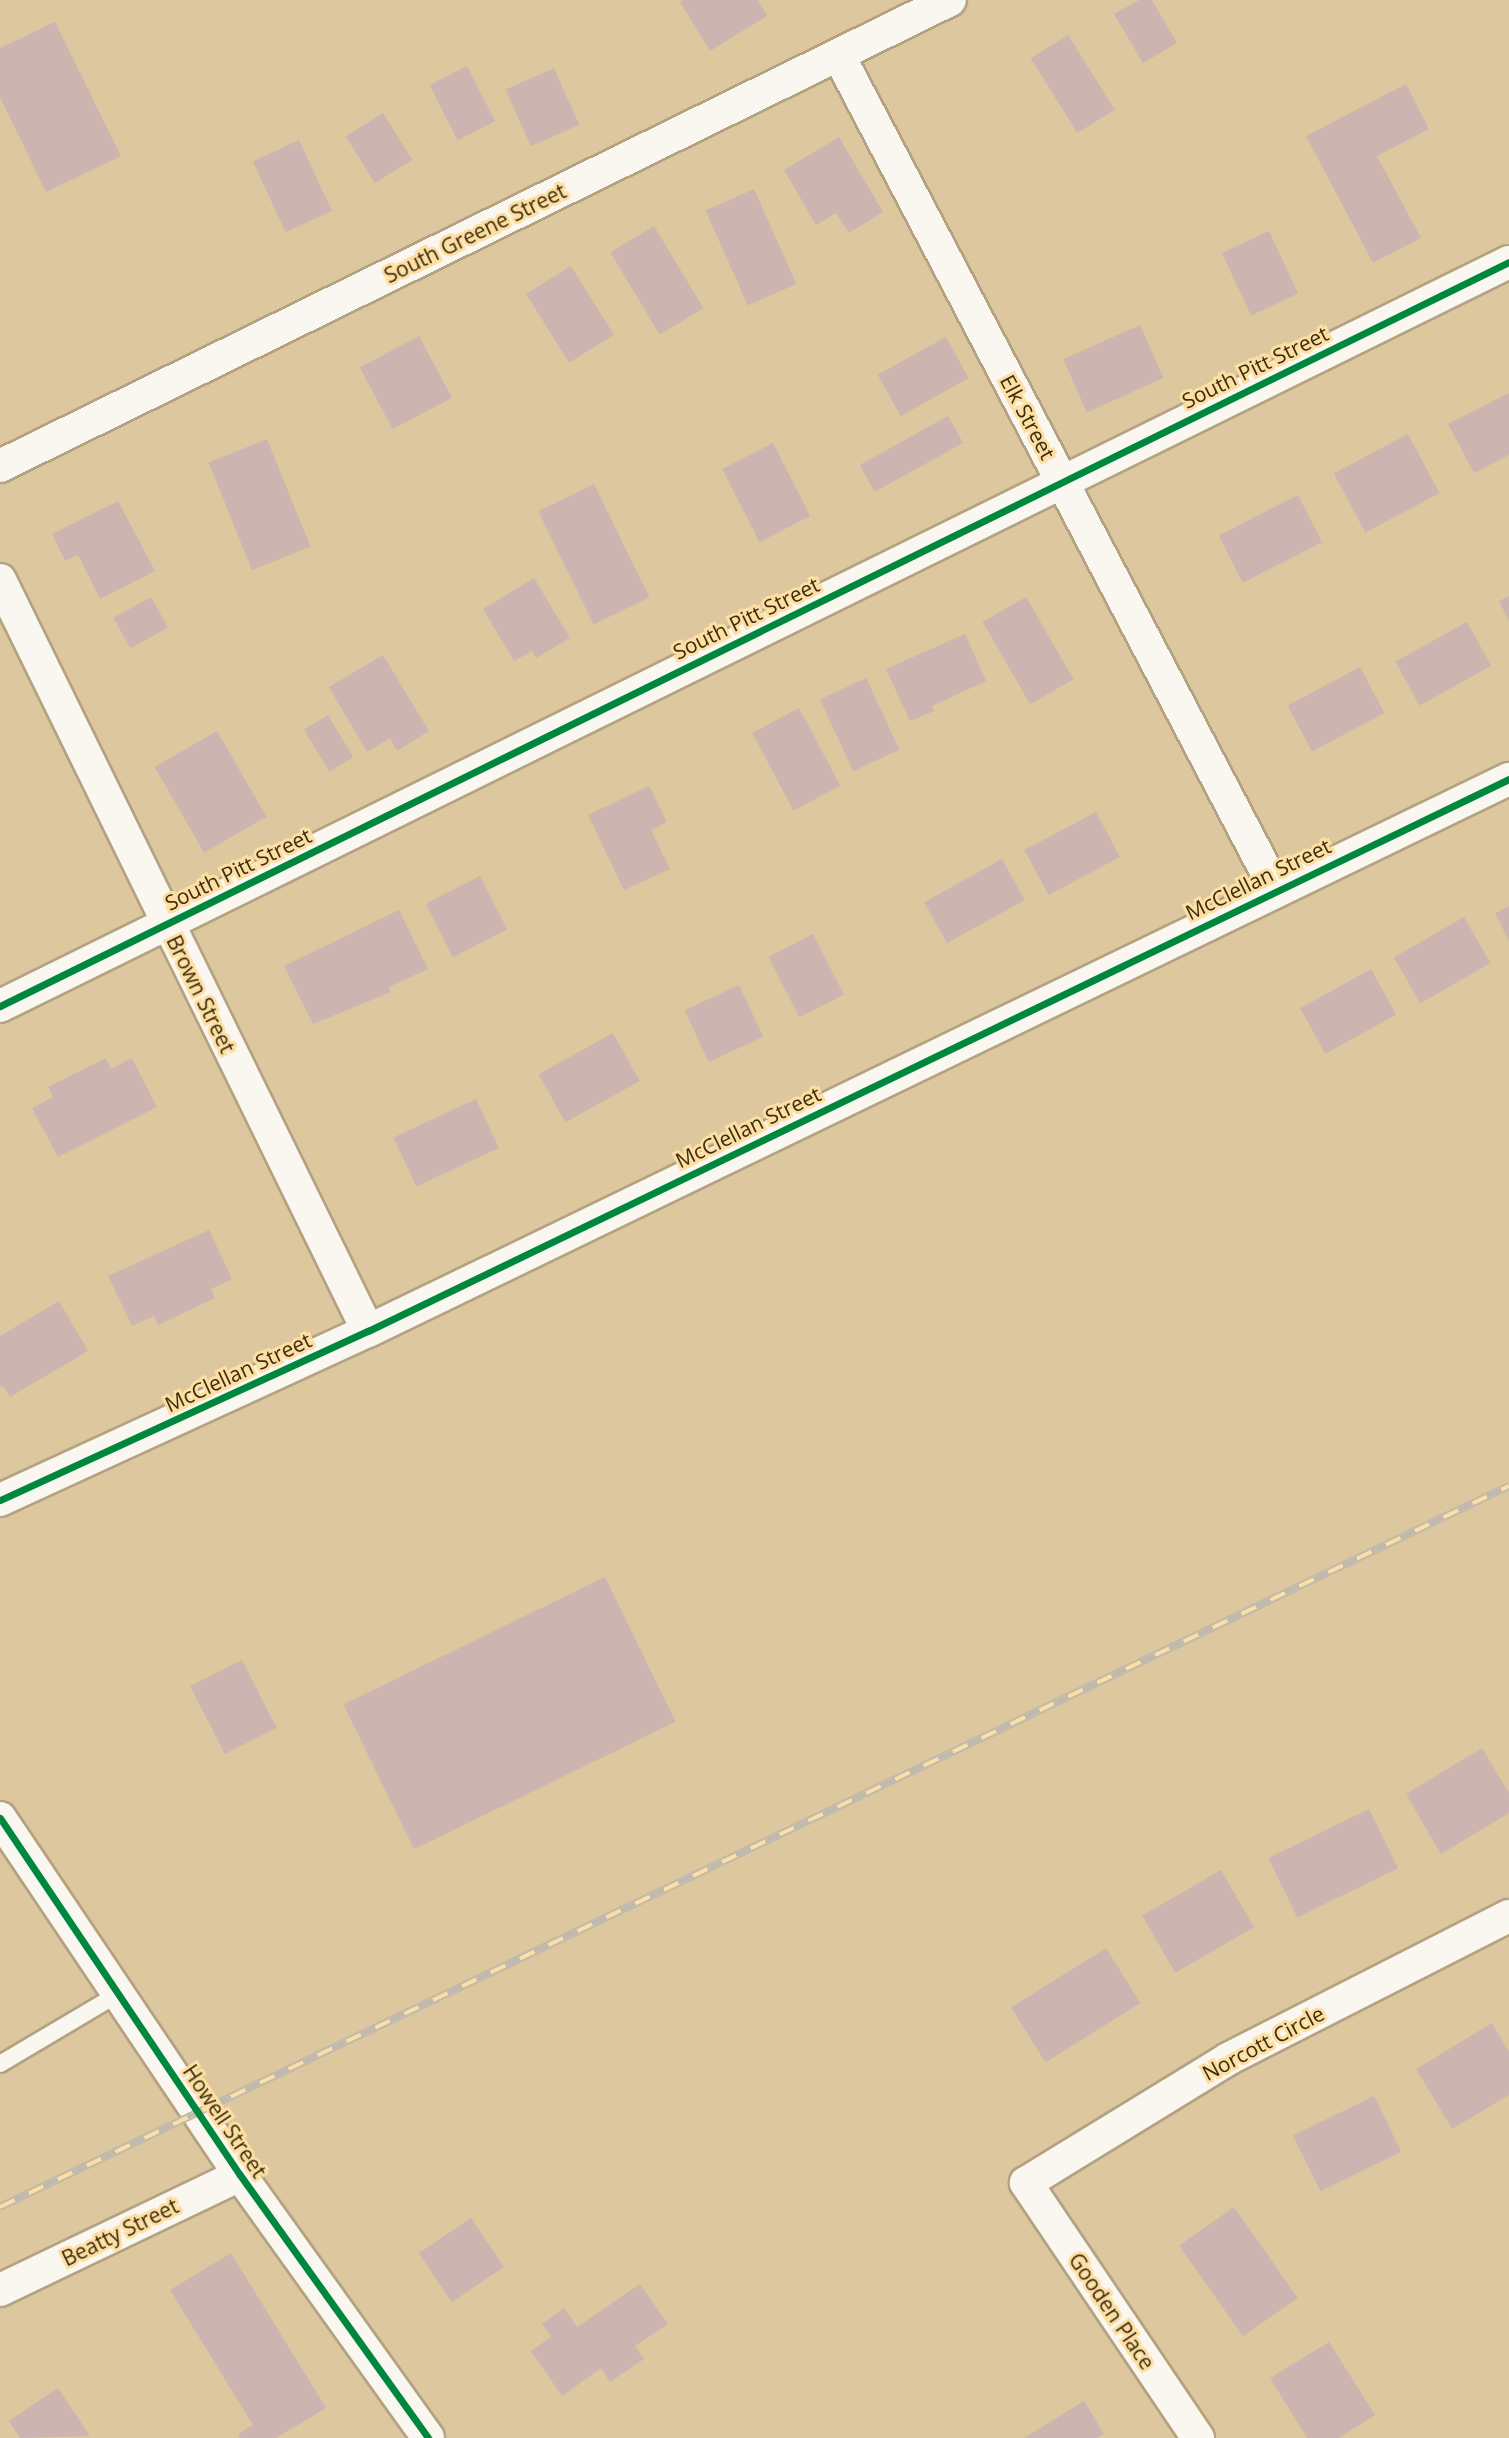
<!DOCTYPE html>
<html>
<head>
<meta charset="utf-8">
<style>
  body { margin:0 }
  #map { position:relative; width:1509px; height:2438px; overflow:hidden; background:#dcc79e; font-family:"Open Sans",sans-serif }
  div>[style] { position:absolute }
  .building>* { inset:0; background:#ccb5b1; transform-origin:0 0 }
  .roads { filter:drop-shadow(2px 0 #b3a281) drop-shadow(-2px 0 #b3a281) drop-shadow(0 2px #b3a281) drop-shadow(0 -2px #b3a281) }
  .lane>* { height:16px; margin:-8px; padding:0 8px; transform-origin:8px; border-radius:8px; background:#faf7f0 }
  .street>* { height:32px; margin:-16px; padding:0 16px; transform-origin:16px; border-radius:16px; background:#faf7f0 }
  .rail>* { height:8px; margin-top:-4px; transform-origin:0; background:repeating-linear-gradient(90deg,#fddea3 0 16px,#c0baae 0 32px); box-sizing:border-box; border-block:2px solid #c0baae }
  .cycleway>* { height:7px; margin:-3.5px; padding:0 3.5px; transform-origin:3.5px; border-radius:3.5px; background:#00873e }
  span { translate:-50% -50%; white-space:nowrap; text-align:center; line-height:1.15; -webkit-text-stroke:6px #fddea3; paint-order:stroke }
  .street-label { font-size:21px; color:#3b2c0b }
</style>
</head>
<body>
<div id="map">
  <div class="building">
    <div style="clip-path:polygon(684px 0,758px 0,767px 16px,710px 51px,680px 2px)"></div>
    <div style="clip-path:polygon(1139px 0,1152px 0,1177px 43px,1143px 63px,1114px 14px)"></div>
    <div style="clip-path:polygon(55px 22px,121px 156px,46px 192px,0 97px,0 48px)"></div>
    <div style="left:1068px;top:35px;width:88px;height:44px;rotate:58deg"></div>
    <div style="left:467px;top:66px;width:62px;height:42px;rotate:63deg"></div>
    <div style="left:554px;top:68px;width:62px;height:53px;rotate:66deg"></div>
    <div style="clip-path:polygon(1406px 84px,1429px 129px,1377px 156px,1421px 238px,1373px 263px,1306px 136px)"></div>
    <div style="left:383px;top:113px;width:55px;height:44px;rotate:58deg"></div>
    <div style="clip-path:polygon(839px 137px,883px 212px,849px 233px,836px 213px,816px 225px,784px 170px)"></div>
    <div style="left:299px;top:140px;width:78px;height:51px;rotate:65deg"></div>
    <div style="left:754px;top:189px;width:104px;height:53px;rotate:66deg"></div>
    <div style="left:654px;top:226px;width:96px;height:51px;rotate:59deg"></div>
    <div style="left:1269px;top:231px;width:69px;height:52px;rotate:65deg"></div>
    <div style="left:571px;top:266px;width:81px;height:53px;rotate:58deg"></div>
    <div style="left:1140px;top:325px;width:58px;height:84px;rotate:66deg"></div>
    <div style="left:419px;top:336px;width:70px;height:67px;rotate:62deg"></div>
    <div style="left:946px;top:337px;width:47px;height:78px;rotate:61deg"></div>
    <div style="clip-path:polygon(1509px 393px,1509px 455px,1474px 473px,1448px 424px)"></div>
    <div style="left:948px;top:416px;width:31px;height:101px;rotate:61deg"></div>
    <div style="left:1408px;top:434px;width:67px;height:84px;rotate:62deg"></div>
    <div style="left:267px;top:439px;width:116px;height:63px;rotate:68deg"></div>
    <div style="left:773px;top:443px;width:82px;height:57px;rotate:63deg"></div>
    <div style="left:594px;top:484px;width:126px;height:62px;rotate:64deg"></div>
    <div style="left:1298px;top:495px;width:53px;height:89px;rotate:63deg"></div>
    <div style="clip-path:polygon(118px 501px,155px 571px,100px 599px,78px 555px,65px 561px,52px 534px)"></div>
    <div style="clip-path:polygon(534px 578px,570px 638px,536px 658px,532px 651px,514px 661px,483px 609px)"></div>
    <div style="clip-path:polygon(1509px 596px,1509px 621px,1499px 601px)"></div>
    <div style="left:151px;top:597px;width:35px;height:43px;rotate:61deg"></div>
    <div style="left:1026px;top:597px;width:95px;height:50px;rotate:60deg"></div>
    <div style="left:1467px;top:622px;width:50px;height:82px;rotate:61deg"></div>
    <div style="clip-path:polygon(965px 634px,986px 681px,932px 706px,934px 711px,910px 721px,886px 669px)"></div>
    <div style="clip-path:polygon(383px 655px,429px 731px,397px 751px,390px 738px,367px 752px,329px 687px)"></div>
    <div style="left:1360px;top:667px;width:52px;height:82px;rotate:62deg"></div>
    <div style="left:866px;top:678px;width:79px;height:51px;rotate:65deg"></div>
    <div style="left:799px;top:708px;width:88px;height:53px;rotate:62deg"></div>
    <div style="left:328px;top:715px;width:49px;height:28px;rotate:59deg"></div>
    <div style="left:217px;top:731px;width:99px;height:72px;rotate:60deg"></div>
    <div style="clip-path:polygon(649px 786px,667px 822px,651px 830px,670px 869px,624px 890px,588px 815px)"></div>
    <div style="left:1096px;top:812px;width:51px;height:81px;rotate:62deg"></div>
    <div style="left:1002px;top:859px;width:47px;height:89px;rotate:61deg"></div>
    <div style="left:480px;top:876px;width:60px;height:61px;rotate:63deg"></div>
    <div style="clip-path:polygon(1509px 906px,1509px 941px,1495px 913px)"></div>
    <div style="clip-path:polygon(399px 910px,428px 969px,389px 987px,391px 992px,313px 1024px,284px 966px)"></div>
    <div style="left:1464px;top:917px;width:53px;height:81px;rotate:60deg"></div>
    <div style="left:813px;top:934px;width:68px;height:50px;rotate:63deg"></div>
    <div style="left:1371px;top:969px;width:52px;height:81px;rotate:61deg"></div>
    <div style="left:739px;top:985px;width:57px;height:60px;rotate:65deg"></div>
    <div style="left:613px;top:1033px;width:55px;height:85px;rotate:61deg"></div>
    <div style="clip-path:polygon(106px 1058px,111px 1069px,132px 1058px,157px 1107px,58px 1157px,32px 1108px,53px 1097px,48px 1087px)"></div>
    <div style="left:476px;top:1099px;width:54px;height:91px;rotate:65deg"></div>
    <div style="clip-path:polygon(209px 1230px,232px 1279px,211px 1289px,215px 1298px,158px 1325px,154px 1316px,132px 1326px,108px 1276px)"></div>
    <div style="clip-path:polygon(59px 1301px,88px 1351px,10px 1397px,3px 1386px,0 1388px,0 1336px)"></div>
    <div style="left:605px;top:1577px;width:161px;height:291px;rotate:64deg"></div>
    <div style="left:242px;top:1660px;width:76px;height:58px;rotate:63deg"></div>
    <div style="clip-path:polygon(1482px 1748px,1509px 1793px,1509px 1813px,1441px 1854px,1406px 1794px)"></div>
    <div style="left:1369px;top:1809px;width:66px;height:112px;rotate:64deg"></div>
    <div style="left:1221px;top:1870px;width:66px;height:91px;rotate:60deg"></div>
    <div style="left:1106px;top:1948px;width:65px;height:112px;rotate:58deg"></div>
    <div style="clip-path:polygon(1492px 2023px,1509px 2052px,1509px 2095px,1452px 2129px,1416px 2069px)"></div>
    <div style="left:1374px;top:2096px;width:62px;height:90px;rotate:64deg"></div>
    <div style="left:1234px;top:2207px;width:111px;height:67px;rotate:55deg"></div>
    <div style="left:471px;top:2218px;width:59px;height:63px;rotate:56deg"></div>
    <div style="clip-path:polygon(231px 2253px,326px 2408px,276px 2438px,240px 2438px,238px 2434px,253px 2425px,170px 2290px)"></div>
    <div style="clip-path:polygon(640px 2284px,668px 2324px,635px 2346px,644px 2359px,610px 2382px,601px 2368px,562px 2396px,531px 2351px,551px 2337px,542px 2324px,564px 2308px,577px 2327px)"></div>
    <div style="clip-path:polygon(1329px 2342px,1375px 2415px,1339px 2438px,1307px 2438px,1270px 2378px)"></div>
    <div style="clip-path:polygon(58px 2388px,90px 2436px,20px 2438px,9px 2421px)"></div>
    <div style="clip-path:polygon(1084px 2401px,1104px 2434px,1097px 2438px,1024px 2438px)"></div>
  </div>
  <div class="roads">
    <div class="lane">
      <div style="left:0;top:2064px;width:137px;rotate:-30.7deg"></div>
    </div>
    <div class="street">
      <div style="left:839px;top:56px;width:942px;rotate:62.35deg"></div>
      <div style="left:0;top:466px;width:1058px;rotate:-26.13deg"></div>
      <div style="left:0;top:580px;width:836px;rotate:63.89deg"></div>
      <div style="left:0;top:1006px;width:1682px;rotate:-26.25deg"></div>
      <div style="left:0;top:1500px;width:405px;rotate:-24.7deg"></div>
      <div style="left:368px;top:1331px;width:1268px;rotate:-25.82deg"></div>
      <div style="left:0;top:1818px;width:430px;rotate:56.1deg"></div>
      <div style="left:240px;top:2175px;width:323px;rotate:54.4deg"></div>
      <div style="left:0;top:2290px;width:266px;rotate:-25.6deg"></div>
      <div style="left:1198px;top:2438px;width:308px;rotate:-124deg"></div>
      <div style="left:1026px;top:2183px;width:237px;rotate:-31.5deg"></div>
      <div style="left:1228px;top:2059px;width:315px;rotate:-27deg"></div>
    </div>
  </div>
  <div class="rail">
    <div style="left:0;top:2207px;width:1672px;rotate:-25.54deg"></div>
  </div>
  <div class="cycleway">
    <div style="left:0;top:1006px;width:1682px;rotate:-26.25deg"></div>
    <div style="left:0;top:1500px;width:405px;rotate:-24.7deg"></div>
    <div style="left:368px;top:1331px;width:1268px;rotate:-25.82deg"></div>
    <div style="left:0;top:1818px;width:430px;rotate:56.1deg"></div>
    <div style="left:240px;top:2175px;width:323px;rotate:54.4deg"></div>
  </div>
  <div class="street-label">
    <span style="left:475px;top:233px;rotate:-26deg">South Greene Street</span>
    <span style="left:1255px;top:367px;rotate:-26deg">South Pitt Street</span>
    <span style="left:1028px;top:417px;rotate:62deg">Elk Street</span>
    <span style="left:746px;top:618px;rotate:-26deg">South Pitt Street</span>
    <span style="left:238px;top:869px;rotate:-26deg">South Pitt Street</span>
    <span style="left:1258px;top:879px;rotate:-26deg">McClellan Street</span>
    <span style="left:201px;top:994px;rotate:64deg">Brown Street</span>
    <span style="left:748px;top:1127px;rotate:-26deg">McClellan Street</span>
    <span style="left:238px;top:1372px;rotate:-25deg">McClellan Street</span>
    <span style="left:1263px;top:2043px;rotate:-28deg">Norcott Circle</span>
    <span style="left:225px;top:2121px;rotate:56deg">Howell Street</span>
    <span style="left:120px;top:2232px;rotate:-26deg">Beatty Street</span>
    <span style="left:1112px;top:2311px;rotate:56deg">Gooden Place</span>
  </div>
</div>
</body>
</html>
